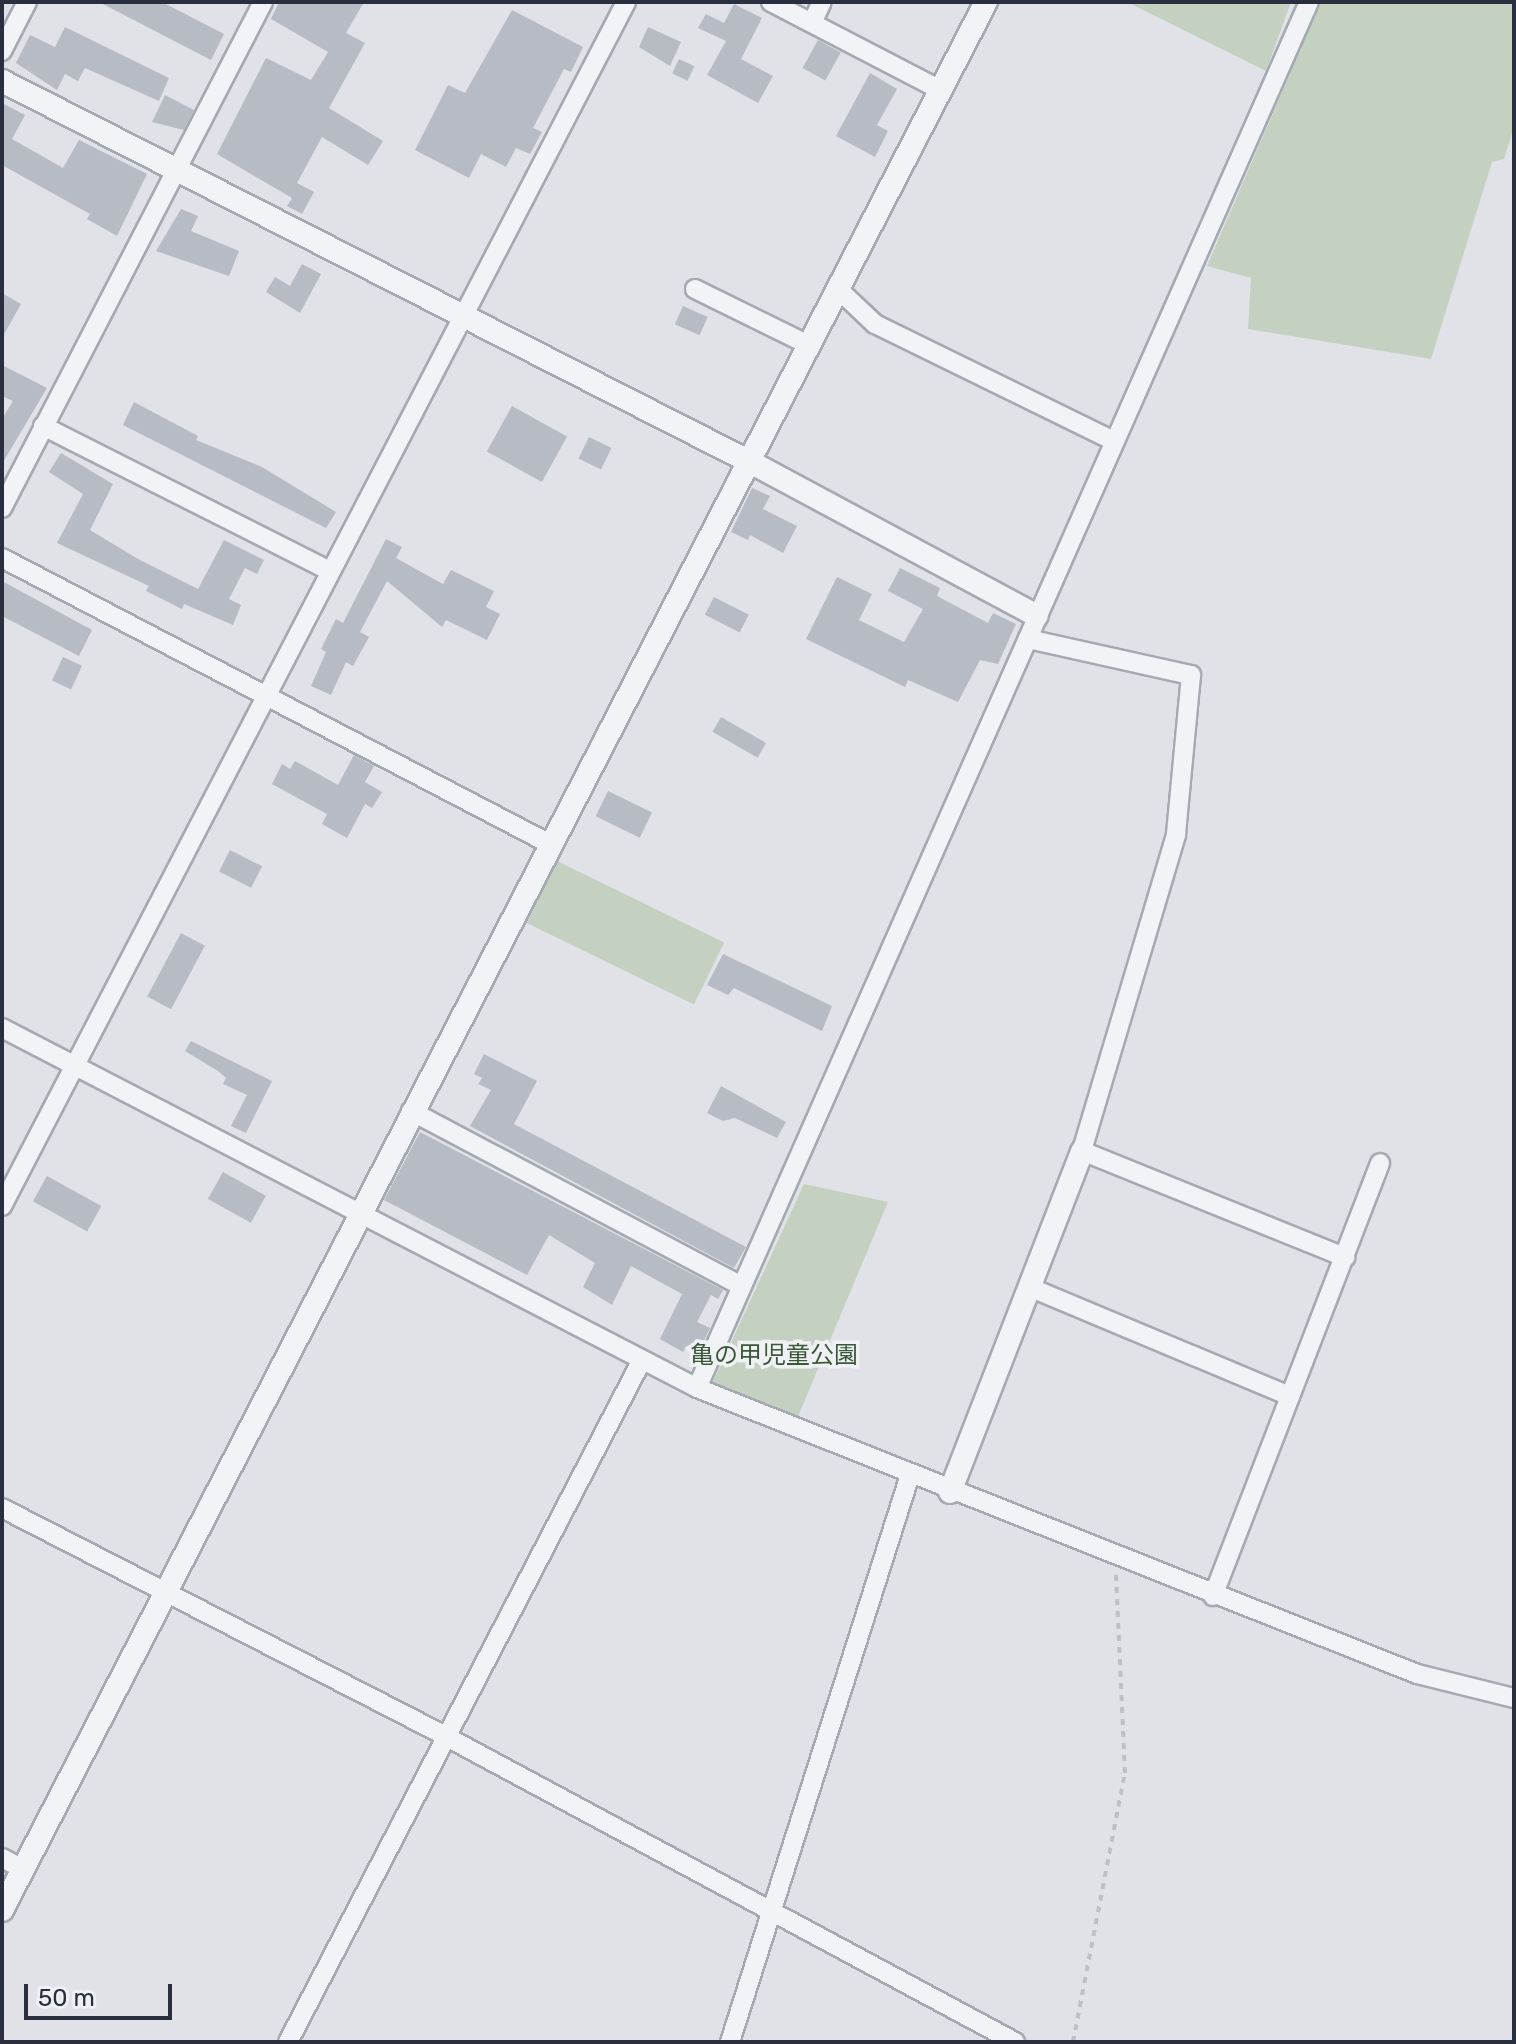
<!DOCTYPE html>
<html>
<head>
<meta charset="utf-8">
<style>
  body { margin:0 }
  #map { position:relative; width:1516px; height:2044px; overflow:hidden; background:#e0e2e8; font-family:Rubik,"Noto Sans JP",sans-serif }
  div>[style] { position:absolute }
  .green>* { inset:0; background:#c4d1c1; transform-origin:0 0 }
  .building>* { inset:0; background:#b7bbc4; transform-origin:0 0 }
  .path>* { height:4px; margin-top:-2px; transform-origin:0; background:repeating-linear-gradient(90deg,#bec0c6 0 6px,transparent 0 12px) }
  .roads { filter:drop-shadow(2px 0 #a5a9b2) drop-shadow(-2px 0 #a5a9b2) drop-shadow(0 2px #a5a9b2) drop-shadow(0 -2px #a5a9b2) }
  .minor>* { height:18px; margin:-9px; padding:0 9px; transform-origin:9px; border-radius:9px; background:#f2f3f6 }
  .tertiary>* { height:22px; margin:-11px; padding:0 11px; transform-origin:11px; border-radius:11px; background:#f2f3f6 }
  span { translate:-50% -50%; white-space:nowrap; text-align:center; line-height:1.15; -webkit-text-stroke:7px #eff1f5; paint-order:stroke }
  .park-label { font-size:24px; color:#3b5938 }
  .frame { position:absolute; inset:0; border:4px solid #292f3e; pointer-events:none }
  .scale { position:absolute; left:24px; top:1984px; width:148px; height:36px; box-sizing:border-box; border:4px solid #292f3e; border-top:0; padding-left:10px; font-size:24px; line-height:28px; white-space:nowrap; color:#292f3e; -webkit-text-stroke:6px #eff1f5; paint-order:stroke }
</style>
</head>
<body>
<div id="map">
  <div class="green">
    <div style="clip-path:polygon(1127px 2px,1291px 2px,1266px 71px)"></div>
    <div style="clip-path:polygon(1321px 2px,1514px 2px,1514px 127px,1504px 159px,1492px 162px,1431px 359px,1248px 329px,1251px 278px,1207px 266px)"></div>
    <div style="left:557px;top:861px;width:186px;height:69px;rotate:26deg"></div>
    <div style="clip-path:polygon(804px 1184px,888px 1202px,797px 1419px,712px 1384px)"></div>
  </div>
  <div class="building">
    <div style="clip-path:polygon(99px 2px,162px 2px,224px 34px,211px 60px)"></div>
    <div style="clip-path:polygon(279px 2px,364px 2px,346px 33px,365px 43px,329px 108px,383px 141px,368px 165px,322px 137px,297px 183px,314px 192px,302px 214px,287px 206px,292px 198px,217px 154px,266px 58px,311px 80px,328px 52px,271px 19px)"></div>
    <div style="clip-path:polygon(734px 4px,762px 18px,741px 59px,773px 76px,758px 103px,707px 75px,726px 41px,698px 28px,706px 14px,724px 23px)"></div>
    <div style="clip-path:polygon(512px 10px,583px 47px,571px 72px,564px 69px,533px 128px,542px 132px,530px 154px,516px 148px,506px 167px,481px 154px,469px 178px,415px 150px,448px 85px,465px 93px)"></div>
    <div style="clip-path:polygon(65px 27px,169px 78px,159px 101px,85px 68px,78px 81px,65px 74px,57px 90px,16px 63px,30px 35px,55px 47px)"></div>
    <div style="clip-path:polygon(648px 27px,681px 42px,670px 66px,639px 47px)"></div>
    <div style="left:818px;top:40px;width:26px;height:32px;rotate:29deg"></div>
    <div style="left:679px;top:59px;width:17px;height:16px;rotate:25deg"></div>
    <div style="clip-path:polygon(870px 73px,897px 89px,877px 125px,888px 131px,875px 157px,836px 136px)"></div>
    <div style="clip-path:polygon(165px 95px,194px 110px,184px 130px,152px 122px)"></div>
    <div style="clip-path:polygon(2px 103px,25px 115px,12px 139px,63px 168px,79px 140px,147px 174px,117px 236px,87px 219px,90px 214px,2px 165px)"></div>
    <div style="clip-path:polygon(181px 209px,198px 216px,191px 231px,239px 251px,229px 276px,156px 251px)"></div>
    <div style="clip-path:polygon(302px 264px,321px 274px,300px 313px,266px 292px,275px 277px,290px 286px)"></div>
    <div style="clip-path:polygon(2px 293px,21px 304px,2px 338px)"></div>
    <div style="left:683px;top:306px;width:27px;height:20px;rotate:24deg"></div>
    <div style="clip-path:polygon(2px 365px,47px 388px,2px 464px,2px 419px,13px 401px,2px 396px)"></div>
    <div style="clip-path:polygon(134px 402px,198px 436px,196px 440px,262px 467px,336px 512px,326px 528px,123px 425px)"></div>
    <div style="left:512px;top:406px;width:63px;height:52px;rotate:29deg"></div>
    <div style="left:589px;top:437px;width:25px;height:24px;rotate:26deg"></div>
    <div style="clip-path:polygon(61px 453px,113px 484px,90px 530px,138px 559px,198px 589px,224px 540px,264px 560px,257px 574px,245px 568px,229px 599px,241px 605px,233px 625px,184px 604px,182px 609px,146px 591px,149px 586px,57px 543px,83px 494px,49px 472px)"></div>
    <div style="clip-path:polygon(752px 488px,770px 496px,763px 509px,797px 526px,783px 553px,750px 535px,748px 540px,731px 532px)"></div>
    <div style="clip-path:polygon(386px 539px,402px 547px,396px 558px,443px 584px,451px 570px,494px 591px,486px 607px,500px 614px,487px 640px,446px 620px,442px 627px,387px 581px,360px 632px,369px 637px,353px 666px,346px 662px,331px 695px,311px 686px,326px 652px,321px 649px,336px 619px,343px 623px)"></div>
    <div style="clip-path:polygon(900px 568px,940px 588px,937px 596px,988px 623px,993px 613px,1016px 624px,998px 664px,980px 660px,958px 702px,908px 680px,905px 687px,806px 639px,837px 577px,872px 594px,859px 620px,904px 642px,923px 609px,888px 591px)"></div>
    <div style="clip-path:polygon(2px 581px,92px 630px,79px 656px,2px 616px)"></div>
    <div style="left:714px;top:597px;width:39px;height:20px;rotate:27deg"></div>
    <div style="left:63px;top:657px;width:21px;height:26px;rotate:25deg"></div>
    <div style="left:721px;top:717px;width:52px;height:17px;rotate:30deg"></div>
    <div style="clip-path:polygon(354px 755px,374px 766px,365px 782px,382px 792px,372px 808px,365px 804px,347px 838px,322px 824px,327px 814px,272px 784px,282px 764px,290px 769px,295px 761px,338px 785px)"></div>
    <div style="left:608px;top:791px;width:49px;height:28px;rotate:26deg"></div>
    <div style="left:230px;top:850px;width:36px;height:24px;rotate:27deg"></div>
    <div style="left:181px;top:933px;width:27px;height:72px;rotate:28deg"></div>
    <div style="clip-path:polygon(723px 954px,832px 1006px,822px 1031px,734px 988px,728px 995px,707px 985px)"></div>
    <div style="clip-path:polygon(191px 1041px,272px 1081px,246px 1133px,231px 1126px,247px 1095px,223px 1084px,226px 1078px,218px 1071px,185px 1051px)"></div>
    <div style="clip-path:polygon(484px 1054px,537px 1081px,514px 1124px,746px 1247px,734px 1268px,470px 1126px,491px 1090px,478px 1084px,482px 1078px,474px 1074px)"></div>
    <div style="clip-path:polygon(721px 1086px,786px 1122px,777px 1138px,735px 1118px,723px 1121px,707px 1113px)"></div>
    <div style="clip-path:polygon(420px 1132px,723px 1290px,718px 1299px,711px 1295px,697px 1322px,710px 1328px,698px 1353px,686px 1347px,683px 1352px,660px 1339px,682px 1294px,631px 1266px,612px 1305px,583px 1287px,595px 1263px,549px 1235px,527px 1275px,384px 1200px)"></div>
    <div style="left:223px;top:1172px;width:49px;height:31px;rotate:29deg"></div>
    <div style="left:47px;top:1176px;width:62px;height:29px;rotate:29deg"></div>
  </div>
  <div class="path">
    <div style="left:1073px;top:2042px;width:274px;rotate:-79.1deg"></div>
    <div style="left:1125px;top:1773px;width:200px;rotate:-92.6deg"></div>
  </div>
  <div class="roads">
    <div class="minor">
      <div style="left:771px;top:2px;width:191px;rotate:27.4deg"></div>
      <div style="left:812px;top:23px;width:23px;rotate:-65deg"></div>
      <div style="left:2px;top:51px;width:55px;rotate:-63deg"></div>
      <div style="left:695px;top:289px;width:129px;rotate:26.2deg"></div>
      <div style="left:839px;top:290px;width:50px;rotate:43.4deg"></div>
      <div style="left:875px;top:324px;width:266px;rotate:26.1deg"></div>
      <div style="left:43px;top:426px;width:322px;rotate:26.8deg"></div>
      <div style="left:2px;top:508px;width:569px;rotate:-62.71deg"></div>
      <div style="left:2px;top:558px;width:620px;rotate:27.56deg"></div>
      <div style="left:1028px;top:639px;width:167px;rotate:12.5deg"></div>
      <div style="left:1191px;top:675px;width:161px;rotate:95.4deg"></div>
      <div style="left:1176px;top:835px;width:330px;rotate:106.6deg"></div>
      <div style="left:1082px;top:1151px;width:284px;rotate:22deg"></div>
      <div style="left:2px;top:1028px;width:783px;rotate:27.38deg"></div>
      <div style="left:697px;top:1388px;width:775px;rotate:21.66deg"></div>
      <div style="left:1417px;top:1674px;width:100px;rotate:13.9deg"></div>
      <div style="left:411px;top:1111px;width:374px;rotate:27.9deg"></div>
      <div style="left:2px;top:1206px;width:1356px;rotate:-62.6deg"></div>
      <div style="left:1029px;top:1287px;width:283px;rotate:22.7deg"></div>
      <div style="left:697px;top:1388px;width:1515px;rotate:-66.18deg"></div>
      <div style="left:2px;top:1508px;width:498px;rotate:27.2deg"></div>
      <div style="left:445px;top:1736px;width:647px;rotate:28.23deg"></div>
      <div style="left:1213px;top:1596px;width:464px;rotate:-68.9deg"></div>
      <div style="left:2px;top:1858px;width:24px;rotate:28deg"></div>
      <div style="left:288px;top:2042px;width:766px;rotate:-62.57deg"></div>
      <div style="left:730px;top:2042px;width:595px;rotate:-72.39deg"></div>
    </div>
    <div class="tertiary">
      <div style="left:2px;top:81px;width:842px;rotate:26.99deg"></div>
      <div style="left:752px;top:463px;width:323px;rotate:28.2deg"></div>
      <div style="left:950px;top:1492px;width:366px;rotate:-68.8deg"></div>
      <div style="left:2px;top:1910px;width:2147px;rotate:-62.72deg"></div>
    </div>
  </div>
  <div class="park-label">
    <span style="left:774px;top:1356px">亀の甲児童公園</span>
  </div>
  <div class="frame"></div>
  <div class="scale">50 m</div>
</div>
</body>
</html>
